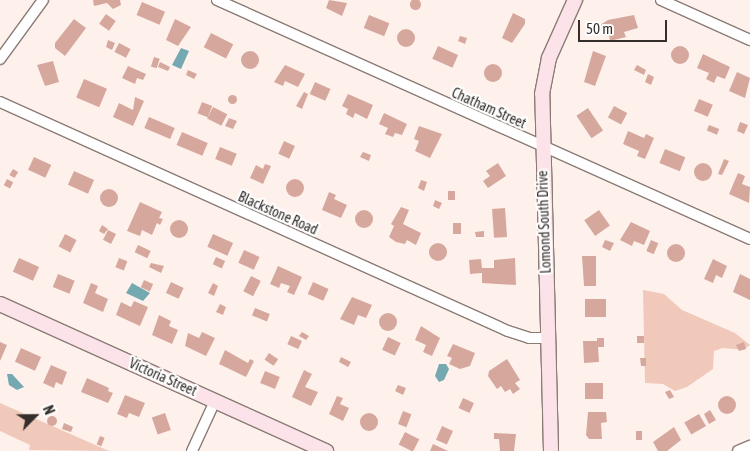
<!DOCTYPE html>
<html>
<head>
<meta charset="utf-8">
<style>
  body { margin:0 }
  #map { position:relative; width:750px; height:451px; overflow:hidden; background:#fef1ec; font-family:"Asap Condensed",sans-serif }
  div>[style] { position:absolute }
  .green>* { inset:0; background:#f0c9ba }
  .water>* { inset:0; background:#75a9b2 }
  .building>* { inset:0; background:#d6a89d; transform-origin:0 0 }
  .round { border-radius:50% }
  .roads { filter:drop-shadow(1px 0 #8a7b75) drop-shadow(-1px 0 #8a7b75) drop-shadow(0 1px #8a7b75) drop-shadow(0 -1px #8a7b75) }
  .street>* { height:10px; margin:-5px; padding:0 5px; transform-origin:5px; border-radius:5px; background:#fff }
  .secondary>* { height:14px; margin:-7px; padding:0 7px; transform-origin:7px; border-radius:7px; background:#fce3e9 }
  span { translate:-50% -50%; white-space:nowrap; text-align:center; line-height:1.15; -webkit-text-stroke:4.5px #fff; paint-order:stroke }
  .street-label { font-size:14px; color:#352f2c }
  .north { position:absolute; left:10px; top:391px; width:50px; height:50px; -webkit-text-stroke:4px #fff; paint-order:stroke; rotate:67deg; font-size:14px; font-weight:700; line-height:20px; text-align:center; color:#352f2c }
  .north::after { content:''; display:block; margin:auto; width:18px; height:22px; background:#352f2c; clip-path:polygon(50% 0,100% 100%,50% 72%,0 100%) }
  .scale { position:absolute; left:578px; top:20px; width:89px; height:22px; box-sizing:border-box; border:2px solid #352f2c; border-top:0; padding-left:6px; font-size:15px; line-height:18px; white-space:nowrap; color:#352f2c; -webkit-text-stroke:4px #fff; paint-order:stroke }
</style>
</head>
<body>
<div id="map">
  <div class="green">
    <div style="clip-path:polygon(643px 290px,664px 294px,682px 310px,735px 333px,750px 345px,743px 350px,723px 348px,714px 351px,713px 369px,687px 387px,675px 391px,663px 384px,645px 383px)"></div>
    <div style="clip-path:polygon(0 403px,109px 451px,29px 450px,30px 445px,0 431px)"></div>
  </div>
  <div class="water">
    <div style="clip-path:polygon(181px 48px,189px 51px,181px 69px,172px 65px)"></div>
    <div style="clip-path:polygon(132px 283px,150px 293px,143px 301px,126px 293px)"></div>
    <div style="clip-path:polygon(439px 364px,446px 364px,449px 369px,444px 380px,439px 382px,435px 376px)"></div>
    <div style="clip-path:polygon(7px 374px,12px 374px,24px 387px,17px 390px,9px 385px)"></div>
  </div>
  <div class="building">
    <div class="round" style="left:409.5px;top:-1.5px;width:11px;height:11px"></div>
    <div style="clip-path:polygon(93px 0,120px 0,121px 5px,113px 9px,107px 3px,94px 6px)"></div>
    <div style="clip-path:polygon(329px 0,347px 3px,342px 16px,326px 8px)"></div>
    <div style="left:142px;top:2px;width:25px;height:14px;rotate:23deg"></div>
    <div style="clip-path:polygon(513px 13px,525px 19px,525px 24px,512px 43px,502px 38px)"></div>
    <div style="left:106px;top:14px;width:12px;height:12px;rotate:35deg"></div>
    <div style="left:369px;top:15px;width:22px;height:14px;rotate:22deg"></div>
    <div style="clip-path:polygon(634px 15px,638px 28px,624px 32px,626px 37px,610px 41px,609px 35px,603px 36px,600px 25px,608px 20px)"></div>
    <div style="clip-path:polygon(74px 19px,86px 28px,65px 56px,55px 48px,55px 43px)"></div>
    <div style="clip-path:polygon(175px 19px,191px 27px,178px 46px,166px 40px)"></div>
    <div class="round" style="left:397px;top:29px;width:18px;height:18px"></div>
    <div style="left:211px;top:33px;width:25px;height:16px;rotate:27deg"></div>
    <div style="clip-path:polygon(460px 36px,467px 38px,465px 44px,458px 41px)"></div>
    <div style="clip-path:polygon(108px 40px,115px 43px,112px 50px,106px 47px)"></div>
    <div style="left:119px;top:43px;width:13px;height:10px;rotate:27deg"></div>
    <div style="left:438px;top:46px;width:22px;height:14px;rotate:24deg"></div>
    <div class="round" style="left:671px;top:46px;width:18px;height:18px"></div>
    <div style="clip-path:polygon(593px 51px,606px 56px,595px 86px,584px 82px)"></div>
    <div class="round" style="left:241px;top:51px;width:18px;height:18px"></div>
    <div style="clip-path:polygon(703px 54px,730px 67px,725px 79px,717px 76px,714px 83px,706px 79px,709px 73px,697px 68px)"></div>
    <div style="left:154px;top:57px;width:6px;height:10px;rotate:18deg"></div>
    <div style="clip-path:polygon(53px 61px,59px 82px,45px 86px,37px 65px)"></div>
    <div style="clip-path:polygon(160px 62px,170px 67px,168px 71px,158px 67px)"></div>
    <div class="round" style="left:484px;top:64px;width:18px;height:18px"></div>
    <div style="clip-path:polygon(285px 65px,305px 74px,298px 87px,285px 81px,283px 86px,274px 82px)"></div>
    <div style="clip-path:polygon(637px 65px,646px 70px,644px 75px,634px 70px)"></div>
    <div style="clip-path:polygon(128px 66px,146px 74px,143px 80px,137px 78px,135px 84px,122px 78px)"></div>
    <div style="clip-path:polygon(188px 70px,197px 74px,194px 79px,186px 75px)"></div>
    <div style="clip-path:polygon(737px 72px,750px 78px,745px 98px,729px 91px)"></div>
    <div style="clip-path:polygon(648px 74px,654px 77px,651px 85px,645px 82px)"></div>
    <div style="left:84px;top:79px;width:25px;height:20px;rotate:23deg"></div>
    <div style="left:315px;top:82px;width:17px;height:13px;rotate:24deg"></div>
    <div style="clip-path:polygon(304px 92px,308px 94px,302px 109px,296px 106px)"></div>
    <div style="clip-path:polygon(348px 94px,373px 105px,367px 119px,355px 113px,353px 118px,346px 114px,348px 109px,342px 106px)"></div>
    <div class="round" style="left:227.5px;top:94.5px;width:9px;height:9px"></div>
    <div style="clip-path:polygon(135px 97px,144px 101px,133px 126px,113px 117px,119px 103px,133px 110px)"></div>
    <div style="left:699px;top:99px;width:15px;height:13px;rotate:23deg"></div>
    <div style="left:202px;top:102px;width:11px;height:12px;rotate:22deg"></div>
    <div style="left:614px;top:106px;width:15px;height:13px;rotate:28deg"></div>
    <div style="left:213px;top:107px;width:16px;height:13px;rotate:27deg"></div>
    <div style="left:588px;top:108px;width:27px;height:14px;rotate:56deg"></div>
    <div style="clip-path:polygon(384px 113px,407px 124px,402px 135px,395px 133px,393px 137px,385px 134px,388px 128px,379px 124px)"></div>
    <div style="left:149px;top:117px;width:28px;height:12px;rotate:23deg"></div>
    <div style="clip-path:polygon(229px 118px,237px 121px,233px 129px,225px 126px)"></div>
    <div style="clip-path:polygon(740px 122px,748px 125px,744px 134px,737px 131px)"></div>
    <div style="left:709px;top:125px;width:11px;height:6px;rotate:22deg"></div>
    <div style="clip-path:polygon(419px 126px,442px 134px,430px 158px,415px 151px,419px 141px,414px 139px)"></div>
    <div style="clip-path:polygon(628px 131px,644px 138px,646px 134px,654px 138px,645px 159px,637px 156px,639px 151px,623px 144px)"></div>
    <div style="left:182px;top:132px;width:28px;height:14px;rotate:23deg"></div>
    <div style="left:284px;top:141px;width:12px;height:14px;rotate:24deg"></div>
    <div style="left:220px;top:147px;width:18px;height:13px;rotate:22deg"></div>
    <div style="left:665px;top:149px;width:22px;height:15px;rotate:22deg"></div>
    <div style="clip-path:polygon(363px 152px,371px 155px,369px 161px,360px 157px)"></div>
    <div style="left:34px;top:157px;width:19px;height:14px;rotate:25deg"></div>
    <div style="clip-path:polygon(724px 159px,729px 161px,722px 175px,718px 174px)"></div>
    <div style="clip-path:polygon(498px 163px,506px 176px,488px 188px,483px 181px,490px 176px,486px 171px)"></div>
    <div class="round" style="left:694px;top:163px;width:18px;height:18px"></div>
    <div style="clip-path:polygon(265px 164px,271px 166px,263px 184px,250px 178px,256px 165px,263px 169px)"></div>
    <div style="left:13px;top:169px;width:6px;height:7px;rotate:31deg"></div>
    <div style="left:74px;top:171px;width:22px;height:15px;rotate:24deg"></div>
    <div style="clip-path:polygon(738px 173px,745px 176px,742px 184px,750px 187px,749px 203px,729px 194px)"></div>
    <div style="left:7px;top:179px;width:7px;height:7px;rotate:27deg"></div>
    <div class="round" style="left:286px;top:179px;width:18px;height:18px"></div>
    <div style="clip-path:polygon(421px 180px,427px 182px,424px 191px,418px 188px)"></div>
    <div class="round" style="left:100px;top:189px;width:18px;height:18px"></div>
    <div style="left:448px;top:191px;width:7px;height:9px"></div>
    <div style="clip-path:polygon(329px 192px,336px 195px,334px 199px,347px 205px,341px 218px,322px 210px)"></div>
    <div style="clip-path:polygon(435px 200px,442px 203px,439px 209px,433px 206px)"></div>
    <div style="clip-path:polygon(140px 202px,162px 212px,159px 218px,163px 219px,160px 225px,157px 223px,152px 235px,142px 230px,140px 236px,127px 231px)"></div>
    <div style="clip-path:polygon(401px 207px,409px 210px,403px 224px,421px 233px,416px 245px,407px 240px,405px 244px,396px 242px,389px 237px,394px 226px,391px 224px)"></div>
    <div style="left:505px;top:208px;width:29px;height:13px;rotate:86deg"></div>
    <div style="left:599px;top:210px;width:19px;height:18px;rotate:55deg"></div>
    <div class="round" style="left:355px;top:210px;width:18px;height:18px"></div>
    <div class="round" style="left:170px;top:220px;width:18px;height:18px"></div>
    <div style="clip-path:polygon(631px 222px,650px 231px,644px 245px,634px 241px,632px 246px,620px 240px)"></div>
    <div style="left:453px;top:223px;width:8px;height:11px"></div>
    <div style="clip-path:polygon(102px 225px,108px 229px,104px 234px,99px 231px)"></div>
    <div style="left:108px;top:230px;width:9px;height:11px;rotate:27deg"></div>
    <div style="clip-path:polygon(484px 231px,484px 237px,476px 237px,475px 232px)"></div>
    <div style="left:65px;top:234px;width:13px;height:14px;rotate:27deg"></div>
    <div style="left:213px;top:234px;width:22px;height:14px;rotate:24deg"></div>
    <div style="clip-path:polygon(605px 240px,614px 243px,610px 251px,602px 247px)"></div>
    <div style="left:651px;top:240px;width:8px;height:12px;rotate:23deg"></div>
    <div class="round" style="left:429px;top:243px;width:18px;height:18px"></div>
    <div class="round" style="left:667px;top:244px;width:18px;height:18px"></div>
    <div style="left:138px;top:245px;width:14px;height:8px;rotate:25deg"></div>
    <div style="left:244px;top:250px;width:17px;height:14px;rotate:24deg"></div>
    <div style="clip-path:polygon(582px 256px,596px 256px,596px 286px,584px 286px)"></div>
    <div style="left:216px;top:257px;width:10px;height:8px;rotate:24deg"></div>
    <div style="left:19px;top:258px;width:22px;height:15px;rotate:24deg"></div>
    <div style="left:119px;top:258px;width:9px;height:10px;rotate:21deg"></div>
    <div style="clip-path:polygon(515px 258px,516px 285px,482px 283px,482px 273px,470px 274px,469px 260px,481px 259px,482px 268px,494px 268px,494px 260px)"></div>
    <div style="clip-path:polygon(713px 259px,727px 266px,722px 278px,716px 275px,713px 283px,704px 279px)"></div>
    <div style="clip-path:polygon(151px 263px,164px 266px,161px 273px,149px 267px)"></div>
    <div style="clip-path:polygon(278px 266px,302px 277px,294px 295px,287px 292px,290px 286px,281px 283px,279px 288px,270px 284px)"></div>
    <div style="left:58px;top:274px;width:18px;height:14px;rotate:22deg"></div>
    <div style="clip-path:polygon(740px 274px,750px 279px,750px 300px,733px 292px)"></div>
    <div style="left:251px;top:276px;width:11px;height:17px;rotate:27deg"></div>
    <div style="left:144px;top:280px;width:10px;height:8px;rotate:24deg"></div>
    <div style="left:171px;top:282px;width:14px;height:12px;rotate:25deg"></div>
    <div style="left:313px;top:282px;width:17px;height:13px;rotate:24deg"></div>
    <div style="clip-path:polygon(91px 283px,98px 286px,95px 293px,108px 299px,103px 312px,83px 303px)"></div>
    <div style="clip-path:polygon(213px 283px,218px 286px,214px 296px,208px 293px)"></div>
    <div style="clip-path:polygon(352px 297px,372px 305px,366px 318px,358px 315px,354px 325px,340px 319px)"></div>
    <div style="left:585px;top:299px;width:21px;height:18px"></div>
    <div style="clip-path:polygon(134px 301px,148px 307px,140px 326px,116px 315px,121px 302px,131px 307px)"></div>
    <div style="clip-path:polygon(220px 304px,226px 307px,223px 315px,216px 312px)"></div>
    <div style="left:255px;top:308px;width:16px;height:8px;rotate:22deg"></div>
    <div class="round" style="left:379px;top:313px;width:18px;height:18px"></div>
    <div style="clip-path:polygon(159px 315px,171px 321px,169px 326px,178px 330px,172px 344px,152px 335px)"></div>
    <div style="clip-path:polygon(421px 326px,440px 338px,432px 356px,423px 352px,426px 345px,415px 340px)"></div>
    <div style="clip-path:polygon(202px 332px,215px 338px,206px 356px,185px 346px,188px 333px,199px 338px)"></div>
    <div style="clip-path:polygon(302px 332px,309px 336px,306px 340px,299px 336px)"></div>
    <div style="left:291px;top:336px;width:12px;height:9px;rotate:24deg"></div>
    <div style="left:637px;top:336px;width:7px;height:7px"></div>
    <div style="left:388px;top:337px;width:14px;height:14px;rotate:25deg"></div>
    <div style="clip-path:polygon(597px 338px,604px 338px,604px 347px,598px 347px,599px 362px,584px 363px,583px 341px,597px 341px)"></div>
    <div style="clip-path:polygon(0 342px,7px 345px,0 361px)"></div>
    <div style="clip-path:polygon(744px 342px,746px 349px,739px 351px,736px 345px)"></div>
    <div style="clip-path:polygon(453px 344px,475px 353px,470px 366px,460px 369px,449px 364px,452px 358px,447px 356px)"></div>
    <div style="left:21px;top:348px;width:22px;height:15px;rotate:24deg"></div>
    <div style="clip-path:polygon(225px 350px,248px 363px,250px 359px,254px 361px,246px 377px,219px 364px)"></div>
    <div style="left:269px;top:353px;width:11px;height:8px;rotate:34deg"></div>
    <div style="clip-path:polygon(341px 357px,351px 362px,348px 367px,339px 362px)"></div>
    <div style="clip-path:polygon(640px 358px,646px 358px,646px 366px,641px 366px)"></div>
    <div style="clip-path:polygon(507px 359px,520px 380px,515px 383px,520px 389px,513px 394px,510px 389px,505px 392px,501px 386px,497px 389px,488px 376px,489px 371px)"></div>
    <div style="clip-path:polygon(51px 365px,67px 372px,62px 385px,56px 382px,54px 388px,43px 383px)"></div>
    <div style="clip-path:polygon(304px 370px,312px 374px,305px 387px,318px 392px,311px 406px,292px 397px)"></div>
    <div style="left:265px;top:371px;width:16px;height:13px;rotate:22deg"></div>
    <div style="clip-path:polygon(87px 378px,109px 388px,108px 391px,113px 393px,108px 403px,81px 392px)"></div>
    <div style="left:585px;top:383px;width:18px;height:16px"></div>
    <div style="clip-path:polygon(398px 385px,406px 388px,403px 395px,395px 391px)"></div>
    <div style="clip-path:polygon(670px 390px,674px 397px,669px 399px,665px 392px)"></div>
    <div style="clip-path:polygon(125px 395px,145px 403px,139px 417px,129px 413px,127px 418px,117px 414px)"></div>
    <div style="clip-path:polygon(337px 396px,343px 398px,340px 404px,349px 408px,343px 421px,329px 414px)"></div>
    <div class="round" style="left:718px;top:396px;width:18px;height:18px"></div>
    <div style="left:463px;top:398px;width:12px;height:11px;rotate:24deg"></div>
    <div style="clip-path:polygon(710px 410px,716px 420px,709px 424px,704px 414px)"></div>
    <div style="left:403px;top:411px;width:9px;height:14px;rotate:21deg"></div>
    <div style="clip-path:polygon(588px 412px,606px 412px,607px 422px,601px 423px,602px 439px,589px 439px,586px 435px)"></div>
    <div style="left:165px;top:413px;width:18px;height:14px;rotate:71deg"></div>
    <div class="round" style="left:360px;top:413px;width:18px;height:18px"></div>
    <div style="left:699px;top:414px;width:14px;height:17px;rotate:60deg"></div>
    <div class="round" style="left:47px;top:416px;width:10px;height:10px"></div>
    <div style="clip-path:polygon(64px 423px,73px 427px,71px 432px,62px 429px)"></div>
    <div style="left:442px;top:426px;width:12px;height:15px;rotate:24deg"></div>
    <div style="clip-path:polygon(674px 427px,681px 440px,667px 451px,658px 451px,653px 442px)"></div>
    <div style="left:636px;top:431px;width:6px;height:9px"></div>
    <div style="left:405px;top:432px;width:16px;height:14px;rotate:27deg"></div>
    <div style="clip-path:polygon(494px 433px,516px 434px,514px 451px,500px 451px,499px 439px,494px 439px)"></div>
    <div style="left:100px;top:436px;width:5px;height:9px;rotate:22deg"></div>
    <div style="clip-path:polygon(433px 444px,448px 451px,430px 451px)"></div>
  </div>
  <div class="roads">
    <div class="street">
      <div style="left:217px;top:0;width:584px;rotate:24.15deg"></div>
      <div style="left:661px;top:0;width:98px;rotate:24.2deg"></div>
      <div style="left:0;top:59px;width:73px;rotate:-53.9deg"></div>
      <div style="left:0;top:102px;width:557px;rotate:24.27deg"></div>
      <div style="left:508px;top:331px;width:22px;rotate:18deg"></div>
      <div style="left:529px;top:338px;width:19px"></div>
      <div style="left:192px;top:451px;width:55px;rotate:-65.3deg"></div>
      <div style="left:738px;top:451px;width:13px;rotate:-23deg"></div>
    </div>
    <div class="secondary">
      <div style="left:0;top:304px;width:358px;rotate:24.3deg"></div>
      <div style="left:551px;top:451px;width:357px;rotate:-91.4deg"></div>
      <div style="left:542px;top:94px;width:37px;rotate:-79deg"></div>
      <div style="left:549px;top:58px;width:64px;rotate:-65.9deg"></div>
    </div>
  </div>
  <div class="street-label">
    <span style="left:489px;top:108px;rotate:24deg">Chatham Street</span>
    <span style="left:278px;top:213px;rotate:24deg">Blackstone Road</span>
    <span style="left:544px;top:222px;rotate:-92deg">Lomond South Drive</span>
    <span style="left:163px;top:377px;rotate:24deg">Victoria Street</span>
  </div>
  <div class="north">N</div>
  <div class="scale">50 m</div>
</div>
</body>
</html>
